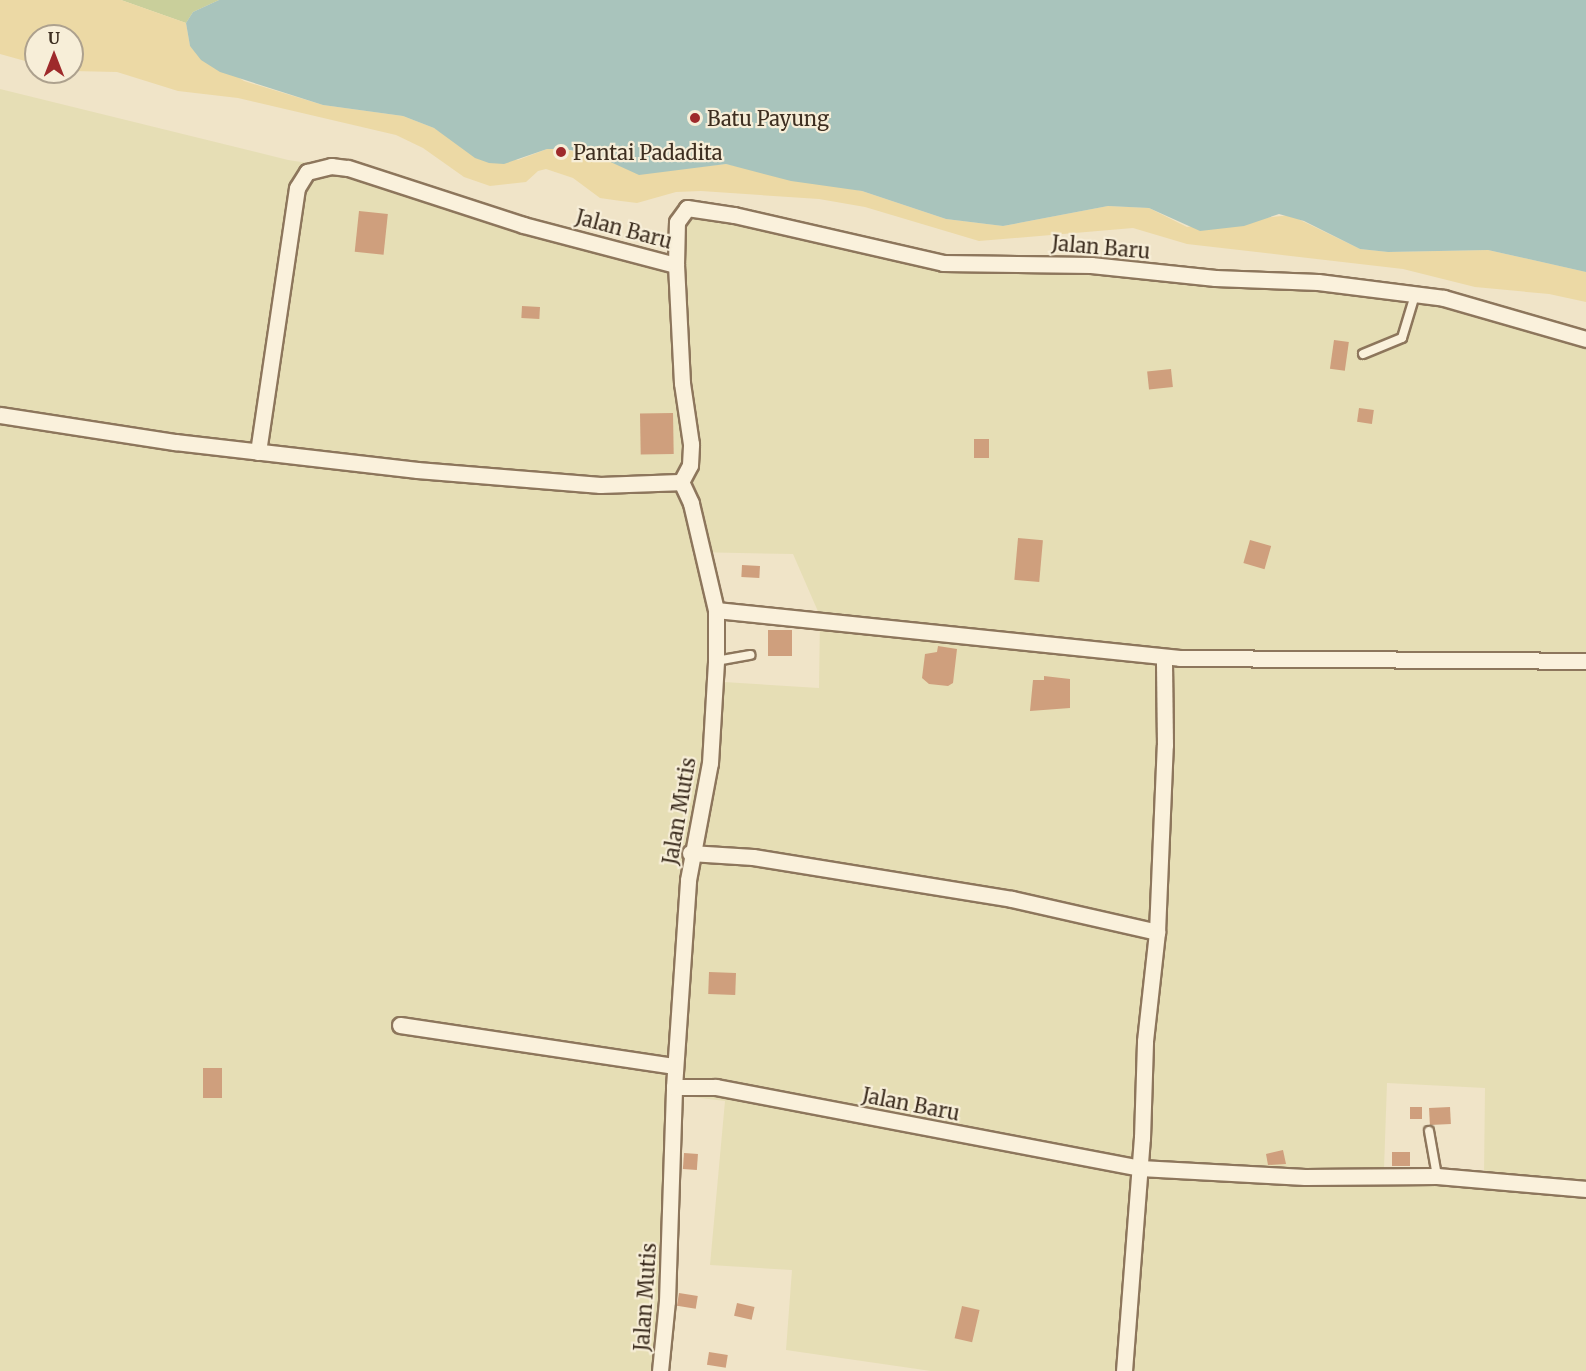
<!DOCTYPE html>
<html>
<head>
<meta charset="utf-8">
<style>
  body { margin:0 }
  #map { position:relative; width:1586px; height:1371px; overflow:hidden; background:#f0e4c8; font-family:Merriweather,serif }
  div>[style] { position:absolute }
  .farmland>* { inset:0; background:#e6deb5 }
  .green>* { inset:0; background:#c9cf9b }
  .sand>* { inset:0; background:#ecd9a5 }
  .water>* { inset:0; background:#a9c4bc }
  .building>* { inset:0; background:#cf9f7d; transform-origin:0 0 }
  .roads { filter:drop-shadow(2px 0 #8d765c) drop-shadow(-2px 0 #8d765c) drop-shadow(0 2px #8d765c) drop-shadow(0 -2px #8d765c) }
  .lane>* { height:8px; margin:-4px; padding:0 4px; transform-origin:4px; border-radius:4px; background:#faf1dc }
  .street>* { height:15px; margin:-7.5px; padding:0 7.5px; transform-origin:7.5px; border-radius:7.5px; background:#faf1dc }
  .dots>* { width:16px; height:16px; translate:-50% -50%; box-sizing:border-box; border:3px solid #f7eed8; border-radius:50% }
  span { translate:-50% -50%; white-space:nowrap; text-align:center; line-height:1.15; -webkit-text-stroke:4.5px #f7eed8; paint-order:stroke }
  .poi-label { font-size:20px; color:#3d2e20 }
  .left { translate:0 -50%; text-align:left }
  .street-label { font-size:20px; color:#3d2e20 }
  .north { position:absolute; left:24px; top:24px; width:60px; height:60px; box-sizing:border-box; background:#f7eed8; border:2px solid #ada18e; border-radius:50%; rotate:0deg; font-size:16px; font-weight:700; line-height:24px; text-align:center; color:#3d2e20 }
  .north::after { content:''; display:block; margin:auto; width:21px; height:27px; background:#9e2a2b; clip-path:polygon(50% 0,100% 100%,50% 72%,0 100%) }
</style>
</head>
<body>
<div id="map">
  <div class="farmland">
    <div style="clip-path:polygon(evenodd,0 89px,288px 160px,348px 169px,680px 268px,684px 220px,690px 214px,900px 252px,1439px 302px,1586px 338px,1586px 1371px,931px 1371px,786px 1350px,792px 1270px,710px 1265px,725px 1101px,684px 1096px,672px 1103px,656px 1371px,0 1371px,0 89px,692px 552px,793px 554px,820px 616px,819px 688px,708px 681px,713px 615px,692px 552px,0 89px,1387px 1083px,1485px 1088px,1484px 1174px,1384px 1169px,1387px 1083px)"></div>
  </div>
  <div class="green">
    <div style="clip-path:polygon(121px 0,219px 0,193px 12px,186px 23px)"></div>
  </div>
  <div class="sand">
    <div style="clip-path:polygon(0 0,121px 0,186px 23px,190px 46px,244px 81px,323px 105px,403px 116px,434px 128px,455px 141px,518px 160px,547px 149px,564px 149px,609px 161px,667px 170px,726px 164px,862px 191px,946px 219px,1003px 226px,1108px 206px,1149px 208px,1187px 227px,1290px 215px,1360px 249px,1388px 252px,1488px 250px,1586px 272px,1586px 302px,1549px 294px,1475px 287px,1403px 269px,1187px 244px,1133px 228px,979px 241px,865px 207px,819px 199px,701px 191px,676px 192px,637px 203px,621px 201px,600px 198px,573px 178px,546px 169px,538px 171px,526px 182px,490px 186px,464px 177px,423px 148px,396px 135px,238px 98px,178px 91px,117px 72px,72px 71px,72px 36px,36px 36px,36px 64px,0 54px)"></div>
  </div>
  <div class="water">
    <div style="clip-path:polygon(219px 0,1586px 0,1586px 272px,1488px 250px,1388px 252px,1360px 249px,1304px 221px,1279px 214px,1244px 226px,1200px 231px,1149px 208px,1108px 206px,1003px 226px,946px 219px,862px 191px,791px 181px,726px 164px,639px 175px,593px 154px,564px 149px,547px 149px,504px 164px,489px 163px,475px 158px,434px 128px,403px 116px,323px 105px,220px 72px,201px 60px,190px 46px,186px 23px,193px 12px)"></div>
  </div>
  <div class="building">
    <div style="left:359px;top:211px;width:29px;height:41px;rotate:6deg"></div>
    <div style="left:522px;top:306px;width:18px;height:12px;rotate:3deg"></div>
    <div style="left:1334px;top:340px;width:15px;height:29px;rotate:8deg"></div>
    <div style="left:1171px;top:369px;width:18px;height:24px;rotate:84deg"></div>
    <div style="left:1359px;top:408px;width:15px;height:14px;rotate:8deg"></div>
    <div style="left:673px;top:413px;width:41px;height:33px;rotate:89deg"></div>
    <div style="left:974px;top:439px;width:15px;height:19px"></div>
    <div style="left:1018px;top:538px;width:25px;height:42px;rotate:5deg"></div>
    <div style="left:1250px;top:540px;width:22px;height:24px;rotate:16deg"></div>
    <div style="left:742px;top:565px;width:18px;height:12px;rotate:3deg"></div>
    <div style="left:768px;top:630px;width:24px;height:26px"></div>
    <div style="clip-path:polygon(938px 646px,957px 649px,953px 683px,948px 686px,929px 684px,922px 678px,925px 654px,937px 652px)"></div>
    <div style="clip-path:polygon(1044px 676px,1070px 679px,1070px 708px,1030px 711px,1033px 680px,1044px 680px)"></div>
    <div style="left:709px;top:972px;width:27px;height:22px;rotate:2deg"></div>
    <div style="left:203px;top:1068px;width:19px;height:30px"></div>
    <div style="left:1410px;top:1107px;width:12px;height:12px"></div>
    <div style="left:1450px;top:1107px;width:17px;height:21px;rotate:87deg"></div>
    <div style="clip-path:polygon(1283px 1150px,1286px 1164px,1268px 1165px,1266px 1154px)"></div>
    <div style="left:1392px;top:1152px;width:18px;height:14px"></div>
    <div style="left:684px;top:1153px;width:14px;height:16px;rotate:4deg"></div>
    <div style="left:679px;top:1293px;width:19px;height:13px;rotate:9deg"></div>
    <div style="left:737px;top:1303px;width:18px;height:13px;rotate:13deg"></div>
    <div style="left:962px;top:1306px;width:18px;height:33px;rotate:13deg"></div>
    <div style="left:709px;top:1352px;width:19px;height:13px;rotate:9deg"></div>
  </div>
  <div class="roads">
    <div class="lane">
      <div style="left:1363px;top:354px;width:42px;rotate:-22.3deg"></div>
      <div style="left:1402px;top:338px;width:45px;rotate:-73.2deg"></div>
      <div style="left:716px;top:661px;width:35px;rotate:-10deg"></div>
      <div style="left:1429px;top:1131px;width:46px;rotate:79.9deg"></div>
    </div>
    <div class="street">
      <div style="left:0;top:415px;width:177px;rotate:8.8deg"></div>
      <div style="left:175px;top:442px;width:244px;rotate:6.6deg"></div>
      <div style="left:417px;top:470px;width:184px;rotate:4.7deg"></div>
      <div style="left:600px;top:485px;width:81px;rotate:-2.1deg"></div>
      <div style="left:258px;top:452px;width:267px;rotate:-81.6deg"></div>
      <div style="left:297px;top:188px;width:19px;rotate:-58deg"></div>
      <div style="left:307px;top:172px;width:25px;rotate:-14deg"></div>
      <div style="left:331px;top:166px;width:17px;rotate:7deg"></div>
      <div style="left:348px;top:168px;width:184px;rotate:18deg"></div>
      <div style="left:523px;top:225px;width:158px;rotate:14.7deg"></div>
      <div style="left:681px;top:482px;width:19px;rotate:-62deg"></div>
      <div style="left:690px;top:465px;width:21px;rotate:-87deg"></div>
      <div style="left:691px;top:444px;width:62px;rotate:-98.4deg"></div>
      <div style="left:682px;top:383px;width:118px;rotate:-92.9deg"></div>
      <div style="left:676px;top:265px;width:43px;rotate:-88.7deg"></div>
      <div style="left:677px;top:222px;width:17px;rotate:-54deg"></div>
      <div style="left:687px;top:208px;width:48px;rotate:8.5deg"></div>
      <div style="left:734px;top:215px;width:214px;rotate:12.9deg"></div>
      <div style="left:943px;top:263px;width:148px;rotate:0.8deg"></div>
      <div style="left:1091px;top:265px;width:125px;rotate:6deg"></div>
      <div style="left:1215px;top:278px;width:103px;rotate:2.2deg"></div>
      <div style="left:1318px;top:282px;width:127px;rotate:7.2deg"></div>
      <div style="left:1444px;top:298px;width:148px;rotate:16.1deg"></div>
      <div style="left:716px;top:610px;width:466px;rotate:5.9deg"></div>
      <div style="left:1180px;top:658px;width:406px;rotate:0.4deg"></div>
      <div style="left:690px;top:853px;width:63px;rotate:3.6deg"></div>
      <div style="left:753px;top:857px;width:262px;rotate:9.2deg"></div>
      <div style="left:1012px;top:899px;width:149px;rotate:12.8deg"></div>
      <div style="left:400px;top:1025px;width:278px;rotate:8.5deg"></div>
      <div style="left:674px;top:1087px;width:42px"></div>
      <div style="left:716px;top:1087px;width:432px;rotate:10.8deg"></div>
      <div style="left:1140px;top:1168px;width:165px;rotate:3.1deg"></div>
      <div style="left:1305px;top:1177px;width:132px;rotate:-0.4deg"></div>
      <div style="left:1437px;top:1176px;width:150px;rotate:5deg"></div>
      <div style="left:660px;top:1371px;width:70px;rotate:-84.3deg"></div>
      <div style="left:667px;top:1301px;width:214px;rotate:-88.1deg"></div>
      <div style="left:674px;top:1087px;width:207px;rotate:-86.1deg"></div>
      <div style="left:688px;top:880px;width:119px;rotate:-79.4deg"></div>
      <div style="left:710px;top:763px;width:102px;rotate:-86.6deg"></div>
      <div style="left:716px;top:661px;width:51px;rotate:-90deg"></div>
      <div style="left:716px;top:610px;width:110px;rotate:-103.2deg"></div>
      <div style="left:691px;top:503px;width:23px;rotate:-115deg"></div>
      <div style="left:1124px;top:1371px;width:234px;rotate:-85.6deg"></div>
      <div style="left:1142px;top:1138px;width:97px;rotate:-88.2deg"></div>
      <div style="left:1145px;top:1041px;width:110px;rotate:-83.7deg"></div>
      <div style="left:1157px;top:932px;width:187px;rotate:-87.6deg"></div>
      <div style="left:1165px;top:745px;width:88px;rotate:-90.7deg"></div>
    </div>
  </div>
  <div class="dots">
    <div style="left:695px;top:118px;background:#9e2a2b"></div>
    <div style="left:561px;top:152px;background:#9e2a2b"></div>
  </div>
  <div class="poi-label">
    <span class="left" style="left:707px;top:118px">Batu Payung</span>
    <span class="left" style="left:573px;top:152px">Pantai Padadita</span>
  </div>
  <div class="street-label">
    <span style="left:624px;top:229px;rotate:15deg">Jalan Baru</span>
    <span style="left:1101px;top:247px;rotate:5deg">Jalan Baru</span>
    <span style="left:679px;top:811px;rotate:-80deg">Jalan Mutis</span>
    <span style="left:911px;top:1104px;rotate:11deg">Jalan Baru</span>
    <span style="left:645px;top:1297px;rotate:-86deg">Jalan Mutis</span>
  </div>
  <div class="north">U</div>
</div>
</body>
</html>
